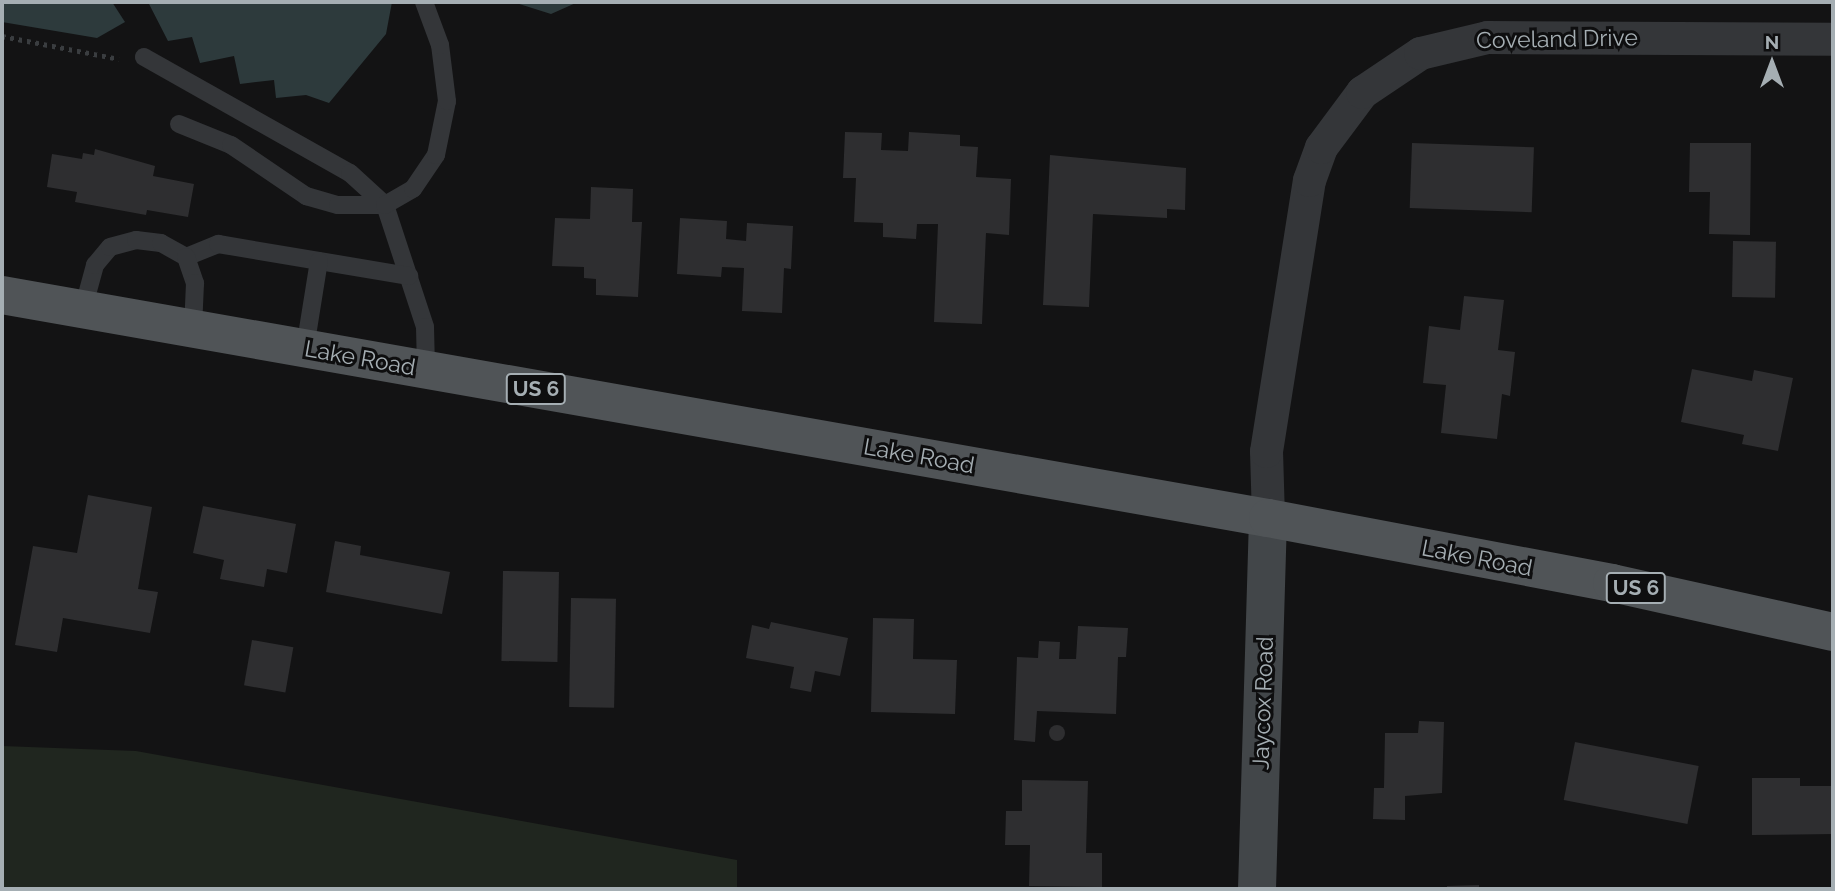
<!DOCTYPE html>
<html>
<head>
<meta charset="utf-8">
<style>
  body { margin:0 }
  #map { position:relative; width:1835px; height:891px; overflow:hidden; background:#131314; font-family:Raleway,sans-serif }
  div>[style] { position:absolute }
  .green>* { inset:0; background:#20261f }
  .water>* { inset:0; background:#2d3a3c }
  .building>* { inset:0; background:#2e2e30; transform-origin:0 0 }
  .round { border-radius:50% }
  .path>* { height:4.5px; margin-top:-2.25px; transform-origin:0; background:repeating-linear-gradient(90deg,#3a3d40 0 3.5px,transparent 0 8.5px) }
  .lane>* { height:18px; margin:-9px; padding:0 9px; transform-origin:9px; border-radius:9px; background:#343639 }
  .street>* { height:33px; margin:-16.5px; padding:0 16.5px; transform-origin:16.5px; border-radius:16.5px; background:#343639 }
  .secondary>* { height:38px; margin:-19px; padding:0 19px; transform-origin:19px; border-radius:19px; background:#424649 }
  .primary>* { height:38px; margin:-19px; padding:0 19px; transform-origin:19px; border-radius:19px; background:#505457 }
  span { translate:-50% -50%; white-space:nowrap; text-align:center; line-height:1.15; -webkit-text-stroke:6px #0e0e0f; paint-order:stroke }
  .shield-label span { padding:2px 5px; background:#0e0e0f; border:2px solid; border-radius:5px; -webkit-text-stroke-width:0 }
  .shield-label { font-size:21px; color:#a5aeb3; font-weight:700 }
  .street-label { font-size:23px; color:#a5aeb3 }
  .frame { position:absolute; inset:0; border:4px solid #a5aeb3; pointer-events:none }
  .north { position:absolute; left:1737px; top:28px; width:70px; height:70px; -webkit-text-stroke:5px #0e0e0f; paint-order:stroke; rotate:0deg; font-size:19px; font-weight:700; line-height:28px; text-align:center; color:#a5aeb3 }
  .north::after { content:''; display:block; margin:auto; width:24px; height:32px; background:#a5aeb3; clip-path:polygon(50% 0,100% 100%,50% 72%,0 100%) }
</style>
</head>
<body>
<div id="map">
  <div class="green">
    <div style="clip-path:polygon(2px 746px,136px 751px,737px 860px,737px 889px,2px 889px)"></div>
  </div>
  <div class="water">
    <div style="clip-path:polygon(2px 2px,112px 2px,125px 22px,97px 38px,2px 22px)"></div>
    <div style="clip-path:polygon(148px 2px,392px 2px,386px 34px,329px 103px,306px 95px,276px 98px,274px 80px,240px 84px,234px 56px,200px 63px,192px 37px,168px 41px)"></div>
    <div style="clip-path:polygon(513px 2px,578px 2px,551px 14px)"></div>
  </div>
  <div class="building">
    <div style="clip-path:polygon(845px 132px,882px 133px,881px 150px,908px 151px,909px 132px,960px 135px,960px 146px,978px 147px,976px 177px,1011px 179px,1009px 235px,986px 233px,982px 324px,934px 322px,938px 224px,917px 224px,916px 239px,883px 237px,883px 223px,854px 222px,856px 178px,843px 178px)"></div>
    <div style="left:1412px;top:143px;width:122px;height:65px;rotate:2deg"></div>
    <div style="clip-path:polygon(1690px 143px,1751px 143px,1750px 235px,1709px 234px,1710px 192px,1689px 192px)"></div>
    <div style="clip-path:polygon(95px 149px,155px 166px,153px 176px,194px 184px,188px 217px,147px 210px,146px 215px,75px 202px,77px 192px,47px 187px,52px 154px,82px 159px,83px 153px,94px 155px)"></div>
    <div style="clip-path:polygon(1050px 155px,1186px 168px,1185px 210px,1167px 209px,1167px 218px,1093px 214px,1089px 307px,1043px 305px)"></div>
    <div style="clip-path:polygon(591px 187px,633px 189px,632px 222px,642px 222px,638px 297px,596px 295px,596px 279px,584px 278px,584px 267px,552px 266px,555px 218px,590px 219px)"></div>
    <div style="clip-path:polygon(680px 218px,727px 221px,726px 239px,746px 241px,747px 223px,793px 226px,791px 269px,784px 268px,782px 313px,742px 311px,744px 268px,722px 267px,721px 277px,677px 274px)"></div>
    <div style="left:1733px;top:241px;width:43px;height:56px;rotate:1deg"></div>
    <div style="clip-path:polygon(1464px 296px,1504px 300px,1498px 350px,1515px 352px,1510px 396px,1502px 394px,1497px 439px,1441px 433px,1446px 385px,1423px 383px,1429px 326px,1460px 330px)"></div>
    <div style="clip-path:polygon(1692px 369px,1752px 381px,1754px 370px,1793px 378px,1778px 451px,1742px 444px,1744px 435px,1681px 422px)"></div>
    <div style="clip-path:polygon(88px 495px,152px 507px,138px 589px,158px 592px,150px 633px,63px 618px,57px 652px,15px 645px,33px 546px,77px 553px)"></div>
    <div style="clip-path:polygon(203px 506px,296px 524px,287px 573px,267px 569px,264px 587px,220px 579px,224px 560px,193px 553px)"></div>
    <div style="clip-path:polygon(335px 541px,361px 546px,360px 555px,450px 572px,442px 614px,326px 592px)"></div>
    <div style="left:503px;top:571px;width:56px;height:90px;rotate:1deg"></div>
    <div style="left:571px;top:598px;width:45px;height:109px;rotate:1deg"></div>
    <div style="clip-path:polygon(873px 618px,914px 619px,913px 659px,957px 660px,955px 714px,871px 712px)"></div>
    <div style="clip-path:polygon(771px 622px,848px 638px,840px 676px,815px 671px,811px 692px,790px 688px,794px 667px,746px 658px,752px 625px,769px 629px)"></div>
    <div style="clip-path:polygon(1078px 626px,1128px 628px,1126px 657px,1118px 657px,1116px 714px,1037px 711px,1035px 742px,1014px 740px,1017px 657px,1038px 658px,1039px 641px,1060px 642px,1059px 659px,1076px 659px)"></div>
    <div style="left:252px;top:640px;width:42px;height:46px;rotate:10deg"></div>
    <div style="clip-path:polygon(1419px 721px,1444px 722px,1442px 793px,1405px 796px,1405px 820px,1373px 819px,1374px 788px,1384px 788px,1385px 733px,1418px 733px)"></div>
    <div class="round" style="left:1049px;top:725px;width:16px;height:16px"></div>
    <div style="left:1575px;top:742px;width:126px;height:59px;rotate:11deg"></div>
    <div style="clip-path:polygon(1752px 778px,1800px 778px,1800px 786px,1833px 786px,1833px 834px,1752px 835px)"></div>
    <div style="clip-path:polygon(1022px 780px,1088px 781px,1086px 853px,1102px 853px,1102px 887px,1029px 886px,1030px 845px,1005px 845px,1006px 811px,1022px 811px)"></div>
    <div style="clip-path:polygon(1479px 885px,1479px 889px,1447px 889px,1447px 886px)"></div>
  </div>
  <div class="path">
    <div style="left:2px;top:36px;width:119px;rotate:11.1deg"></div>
  </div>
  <div class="lane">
    <div style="left:144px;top:57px;width:236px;rotate:29.4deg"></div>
    <div style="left:350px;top:173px;width:47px;rotate:42.4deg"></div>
    <div style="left:385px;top:205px;width:128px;rotate:71.8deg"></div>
    <div style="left:425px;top:327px;width:42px;rotate:88.6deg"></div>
    <div style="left:179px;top:124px;width:56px;rotate:22deg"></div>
    <div style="left:231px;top:145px;width:91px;rotate:34.2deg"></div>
    <div style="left:306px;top:196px;width:33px;rotate:16deg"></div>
    <div style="left:338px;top:205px;width:47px"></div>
    <div style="left:385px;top:205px;width:32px;rotate:-30deg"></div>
    <div style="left:413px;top:189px;width:41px;rotate:-55.9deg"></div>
    <div style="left:436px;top:155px;width:55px;rotate:-78.5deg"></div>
    <div style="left:447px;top:101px;width:56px;rotate:-97.1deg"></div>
    <div style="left:440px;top:45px;width:46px;rotate:-110.4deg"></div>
    <div style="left:186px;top:257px;width:35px;rotate:-22deg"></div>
    <div style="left:218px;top:244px;width:194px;rotate:9.5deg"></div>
    <div style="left:83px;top:309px;width:46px;rotate:-74.7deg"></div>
    <div style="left:95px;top:265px;width:23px;rotate:-50deg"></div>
    <div style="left:110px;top:247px;width:27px;rotate:-15deg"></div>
    <div style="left:136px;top:240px;width:25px;rotate:7deg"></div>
    <div style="left:161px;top:243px;width:29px;rotate:29deg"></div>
    <div style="left:186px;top:257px;width:28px;rotate:71deg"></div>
    <div style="left:195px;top:283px;width:45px;rotate:92.5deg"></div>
    <div style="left:305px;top:348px;width:88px;rotate:-80.9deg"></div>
  </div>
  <div class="street">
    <div style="left:1268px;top:518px;width:67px;rotate:-91.7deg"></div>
    <div style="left:1266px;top:451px;width:274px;rotate:-81deg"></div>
    <div style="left:1309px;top:180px;width:35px;rotate:-70deg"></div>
    <div style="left:1321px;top:147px;width:69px;rotate:-53.3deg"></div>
    <div style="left:1362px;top:92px;width:70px;rotate:-33.9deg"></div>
    <div style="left:1420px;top:53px;width:69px;rotate:-13.4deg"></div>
    <div style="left:1487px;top:37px;width:346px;rotate:0.3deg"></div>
  </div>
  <div class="secondary">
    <div style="left:1257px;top:889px;width:371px;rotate:-88.3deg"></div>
  </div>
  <div class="primary">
    <div style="left:2px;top:295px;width:1285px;rotate:9.99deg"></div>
    <div style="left:1268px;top:518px;width:350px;rotate:10.7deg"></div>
    <div style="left:1612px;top:583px;width:226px;rotate:12.5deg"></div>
  </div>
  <div class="shield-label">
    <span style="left:536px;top:389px">US 6</span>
    <span style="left:1636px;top:588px">US 6</span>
  </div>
  <div class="street-label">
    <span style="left:1557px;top:39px;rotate:-1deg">Coveland Drive</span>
    <span style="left:360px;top:358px;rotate:10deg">Lake Road</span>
    <span style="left:919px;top:456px;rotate:10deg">Lake Road</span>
    <span style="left:1477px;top:558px;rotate:11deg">Lake Road</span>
    <span style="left:1263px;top:703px;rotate:-88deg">Jaycox Road</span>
  </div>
  <div class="frame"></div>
  <div class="north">N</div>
</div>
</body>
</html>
